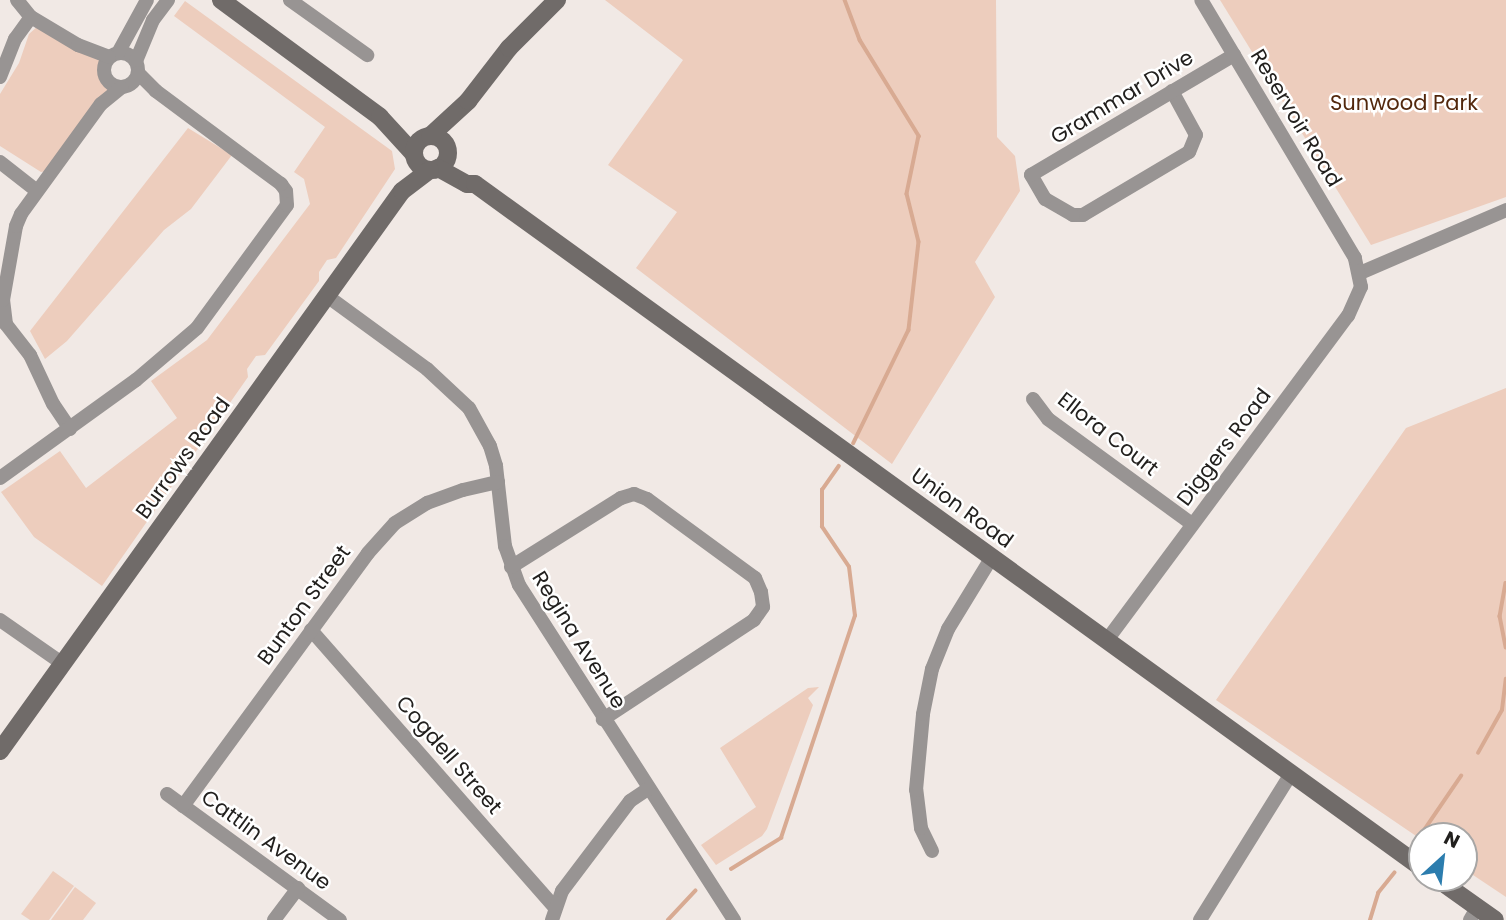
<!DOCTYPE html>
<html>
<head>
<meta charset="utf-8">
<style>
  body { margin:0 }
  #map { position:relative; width:1506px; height:920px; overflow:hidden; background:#f1e9e5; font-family:Poppins,sans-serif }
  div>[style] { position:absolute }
  .green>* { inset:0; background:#edcdbd }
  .stream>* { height:3.5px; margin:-1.75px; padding:0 1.75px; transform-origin:1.75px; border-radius:1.75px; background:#d8aa92 }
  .street>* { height:14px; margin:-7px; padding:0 7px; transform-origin:7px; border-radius:7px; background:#989493 }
  .street>.ring { margin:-7px; padding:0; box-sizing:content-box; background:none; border:14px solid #989493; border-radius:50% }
  .secondary>* { height:18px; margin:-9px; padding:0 9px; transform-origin:9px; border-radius:9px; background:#706b69 }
  .secondary>.ring { margin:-9px; padding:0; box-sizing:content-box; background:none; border:18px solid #706b69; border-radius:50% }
  span { translate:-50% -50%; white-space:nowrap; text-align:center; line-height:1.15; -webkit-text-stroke:5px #fff; paint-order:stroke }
  .street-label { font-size:21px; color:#22201e }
  .park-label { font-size:21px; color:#52270c }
  .north { position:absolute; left:1408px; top:822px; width:70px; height:70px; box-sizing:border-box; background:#fff; border:2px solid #a7a6a5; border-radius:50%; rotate:27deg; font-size:19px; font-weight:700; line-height:28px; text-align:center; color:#22201e }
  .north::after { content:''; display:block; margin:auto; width:24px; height:32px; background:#2c7dae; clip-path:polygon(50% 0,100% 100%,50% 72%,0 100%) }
</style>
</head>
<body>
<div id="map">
  <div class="green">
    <div style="clip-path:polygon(605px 0,996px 0,997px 137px,1015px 156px,1020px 191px,975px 262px,995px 297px,892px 464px,636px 268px,677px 212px,608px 165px,683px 60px)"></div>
    <div style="clip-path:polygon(1220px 0,1506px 0,1506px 197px,1371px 245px)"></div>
    <div style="clip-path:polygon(185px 1px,392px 151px,395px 169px,336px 258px,327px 260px,319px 272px,319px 281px,265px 355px,256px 356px,247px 369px,248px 377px,102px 586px,34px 537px,1px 492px,60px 451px,86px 488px,177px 418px,151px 381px,207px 340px,310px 204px,304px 179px,294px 172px,325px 127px,174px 16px)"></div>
    <div style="clip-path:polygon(39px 25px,101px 59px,110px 85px,107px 95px,48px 171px,41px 172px,0 146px,0 94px,19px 63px,29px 34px)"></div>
    <div style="clip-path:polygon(188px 128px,232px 155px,191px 209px,164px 230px,67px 341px,45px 359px,30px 331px)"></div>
    <div style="clip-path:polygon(1506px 388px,1506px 897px,1464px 869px,1464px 836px,1422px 836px,1422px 840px,1216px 700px,1406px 428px)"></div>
    <div style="clip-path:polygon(819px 687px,808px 698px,813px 705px,767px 829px,762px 836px,716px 865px,701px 845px,756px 807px,720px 748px,808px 688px)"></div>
    <div style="clip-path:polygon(53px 871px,74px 886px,49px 920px,30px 920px,21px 914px)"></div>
    <div style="clip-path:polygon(75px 887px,96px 903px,83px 920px,51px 920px)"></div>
  </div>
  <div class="stream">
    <div style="left:845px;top:0;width:43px;rotate:69.4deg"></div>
    <div style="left:860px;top:40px;width:113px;rotate:58.4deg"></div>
    <div style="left:919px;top:136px;width:59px;rotate:101.7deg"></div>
    <div style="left:907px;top:194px;width:49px;rotate:76deg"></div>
    <div style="left:919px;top:242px;width:89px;rotate:96.5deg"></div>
    <div style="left:909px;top:330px;width:126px;rotate:116deg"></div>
    <div style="left:1506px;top:583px;width:34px;rotate:100deg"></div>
    <div style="left:1500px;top:616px;width:32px;rotate:79deg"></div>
    <div style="left:1478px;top:753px;width:49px;rotate:-60.8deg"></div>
    <div style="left:1502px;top:710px;width:31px;rotate:-83deg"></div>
    <div style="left:1416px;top:842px;width:80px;rotate:-55.7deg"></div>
    <div style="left:731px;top:869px;width:59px;rotate:-31.8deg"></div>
    <div style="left:781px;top:838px;width:234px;rotate:-71.6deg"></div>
    <div style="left:855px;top:616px;width:49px;rotate:-97deg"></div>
    <div style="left:849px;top:567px;width:48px;rotate:-124deg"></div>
    <div style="left:822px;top:527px;width:37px;rotate:-90deg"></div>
    <div style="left:822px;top:490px;width:29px;rotate:-55deg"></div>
    <div style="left:668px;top:920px;width:40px;rotate:-47deg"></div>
    <div style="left:1370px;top:920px;width:28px;rotate:-73deg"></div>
    <div style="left:1378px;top:893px;width:26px;rotate:-51deg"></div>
  </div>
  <div class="street">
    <div style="left:17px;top:0;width:22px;rotate:51deg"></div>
    <div style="left:290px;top:0;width:95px;rotate:35.5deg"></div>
    <div class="ring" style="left:104px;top:53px;width:20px;height:20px"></div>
    <div style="left:118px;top:53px;width:60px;rotate:-61.3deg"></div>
    <div style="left:136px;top:61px;width:44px;rotate:-67.5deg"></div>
    <div style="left:153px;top:20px;width:25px;rotate:-53deg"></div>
    <div style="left:0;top:77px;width:41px;rotate:-68.5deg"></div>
    <div style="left:15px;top:39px;width:27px;rotate:-54deg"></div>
    <div style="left:31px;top:17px;width:55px;rotate:30.8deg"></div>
    <div style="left:78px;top:45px;width:33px;rotate:21deg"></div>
    <div style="left:1172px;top:91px;width:50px;rotate:61.4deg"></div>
    <div style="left:1196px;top:135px;width:18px;rotate:112deg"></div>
    <div style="left:1189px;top:152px;width:123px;rotate:149.3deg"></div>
    <div style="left:1083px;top:215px;width:10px;rotate:180deg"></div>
    <div style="left:1073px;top:215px;width:32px;rotate:-150deg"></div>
    <div style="left:1045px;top:199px;width:28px;rotate:-120deg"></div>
    <div style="left:1031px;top:175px;width:236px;rotate:-30.6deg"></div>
    <div style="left:0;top:162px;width:47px;rotate:38.1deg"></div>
    <div style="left:1360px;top:273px;width:159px;rotate:-23.3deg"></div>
    <div style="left:327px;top:296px;width:124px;rotate:36.1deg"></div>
    <div style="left:427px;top:369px;width:57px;rotate:42.9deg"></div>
    <div style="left:469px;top:408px;width:43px;rotate:61.1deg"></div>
    <div style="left:490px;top:446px;width:21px;rotate:73deg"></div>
    <div style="left:496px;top:466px;width:81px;rotate:83.6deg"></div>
    <div style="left:505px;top:546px;width:41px;rotate:70.3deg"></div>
    <div style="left:519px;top:585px;width:398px;rotate:57.3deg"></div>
    <div style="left:1033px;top:399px;width:25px;rotate:53deg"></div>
    <div style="left:1048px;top:419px;width:178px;rotate:36.1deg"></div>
    <div style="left:70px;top:429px;width:30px;rotate:-124deg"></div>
    <div style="left:53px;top:404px;width:54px;rotate:-115.1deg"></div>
    <div style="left:30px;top:355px;width:39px;rotate:-128deg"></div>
    <div style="left:6px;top:324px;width:24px;rotate:-97deg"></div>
    <div style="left:3px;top:300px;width:75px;rotate:-80deg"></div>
    <div style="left:16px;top:226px;width:13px;rotate:-67deg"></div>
    <div style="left:21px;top:214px;width:136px;rotate:-54deg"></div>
    <div style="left:101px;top:104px;width:26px;rotate:-39deg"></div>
    <div style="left:0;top:478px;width:168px;rotate:-35.8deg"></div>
    <div style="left:136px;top:380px;width:80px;rotate:-40.4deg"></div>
    <div style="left:197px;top:328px;width:152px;rotate:-53.8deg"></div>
    <div style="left:287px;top:205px;width:14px;rotate:-94deg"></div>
    <div style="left:286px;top:191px;width:9px;rotate:-126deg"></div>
    <div style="left:281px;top:184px;width:156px;rotate:-143.4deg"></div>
    <div style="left:156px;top:91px;width:25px;rotate:-135deg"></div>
    <div style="left:511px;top:567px;width:130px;rotate:-32.1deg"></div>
    <div style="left:621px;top:498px;width:14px;rotate:-17deg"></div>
    <div style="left:634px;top:494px;width:14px;rotate:21deg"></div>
    <div style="left:647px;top:499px;width:134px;rotate:36.2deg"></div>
    <div style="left:755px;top:578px;width:15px;rotate:67deg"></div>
    <div style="left:761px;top:592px;width:15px;rotate:82deg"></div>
    <div style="left:763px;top:607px;width:16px;rotate:125deg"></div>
    <div style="left:754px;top:620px;width:181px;rotate:146.7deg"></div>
    <div style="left:0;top:620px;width:77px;rotate:34.9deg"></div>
    <div style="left:311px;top:630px;width:370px;rotate:48.7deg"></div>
    <div style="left:1107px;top:640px;width:404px;rotate:-53.4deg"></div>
    <div style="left:1348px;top:316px;width:32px;rotate:-66deg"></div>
    <div style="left:1361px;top:287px;width:30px;rotate:-102deg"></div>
    <div style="left:1355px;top:258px;width:300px;rotate:-120.8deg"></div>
    <div style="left:167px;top:794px;width:214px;rotate:36.1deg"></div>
    <div style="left:183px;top:806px;width:313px;rotate:-53.8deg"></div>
    <div style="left:368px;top:553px;width:40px;rotate:-48deg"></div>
    <div style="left:395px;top:523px;width:38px;rotate:-32deg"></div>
    <div style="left:427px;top:503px;width:38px;rotate:-20deg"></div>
    <div style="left:463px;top:490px;width:36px;rotate:-13deg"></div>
    <div style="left:932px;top:851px;width:25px;rotate:-116deg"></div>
    <div style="left:921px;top:828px;width:38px;rotate:-97deg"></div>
    <div style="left:916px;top:790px;width:76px;rotate:-84.7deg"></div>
    <div style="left:923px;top:714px;width:46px;rotate:-78.7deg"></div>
    <div style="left:932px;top:669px;width:43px;rotate:-68.2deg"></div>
    <div style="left:948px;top:629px;width:84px;rotate:-58.6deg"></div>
    <div style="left:274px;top:920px;width:40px;rotate:-53deg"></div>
    <div style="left:552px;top:920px;width:31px;rotate:-71deg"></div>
    <div style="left:562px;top:891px;width:113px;rotate:-52.9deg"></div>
    <div style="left:630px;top:801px;width:22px;rotate:-34deg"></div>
    <div style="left:1200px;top:920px;width:172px;rotate:-58.1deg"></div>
    <div style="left:1470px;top:920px;width:14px;rotate:-60deg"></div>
  </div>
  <div class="secondary">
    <div style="left:221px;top:0;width:197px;rotate:36.3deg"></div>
    <div style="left:380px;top:117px;width:49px;rotate:47.5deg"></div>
    <div class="ring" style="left:414px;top:136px;width:16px;height:16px"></div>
    <div style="left:430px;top:136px;width:52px;rotate:-42.6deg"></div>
    <div style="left:468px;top:101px;width:67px;rotate:-52.3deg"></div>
    <div style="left:509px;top:48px;width:68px;rotate:-45deg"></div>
    <div style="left:438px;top:168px;width:33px;rotate:29deg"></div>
    <div style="left:467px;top:184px;width:8px"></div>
    <div style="left:475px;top:184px;width:1168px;rotate:35.84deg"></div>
    <div style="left:0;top:751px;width:689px;rotate:-54.33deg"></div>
    <div style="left:402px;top:191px;width:35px;rotate:-37deg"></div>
    <div style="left:1436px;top:878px;width:72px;rotate:35.4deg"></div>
  </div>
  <div class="street-label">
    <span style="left:1122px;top:97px;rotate:-31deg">Grammar Drive</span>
    <span style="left:1296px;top:118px;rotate:59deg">Reservoir Road</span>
    <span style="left:1108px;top:434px;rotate:38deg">Ellora Court</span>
    <span style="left:1224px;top:447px;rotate:-53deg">Diggers Road</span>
    <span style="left:183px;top:458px;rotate:-54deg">Burrows Road</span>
    <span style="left:962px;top:508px;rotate:36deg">Union Road</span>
    <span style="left:304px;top:605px;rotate:-54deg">Bunton Street</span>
    <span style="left:579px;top:640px;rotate:58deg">Regina Avenue</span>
    <span style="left:449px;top:755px;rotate:49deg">Cogdell Street</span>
    <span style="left:266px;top:840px;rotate:36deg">Cattlin Avenue</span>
  </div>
  <div class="park-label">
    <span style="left:1404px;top:103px">Sunwood Park</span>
  </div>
  <div class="north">N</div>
</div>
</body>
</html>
